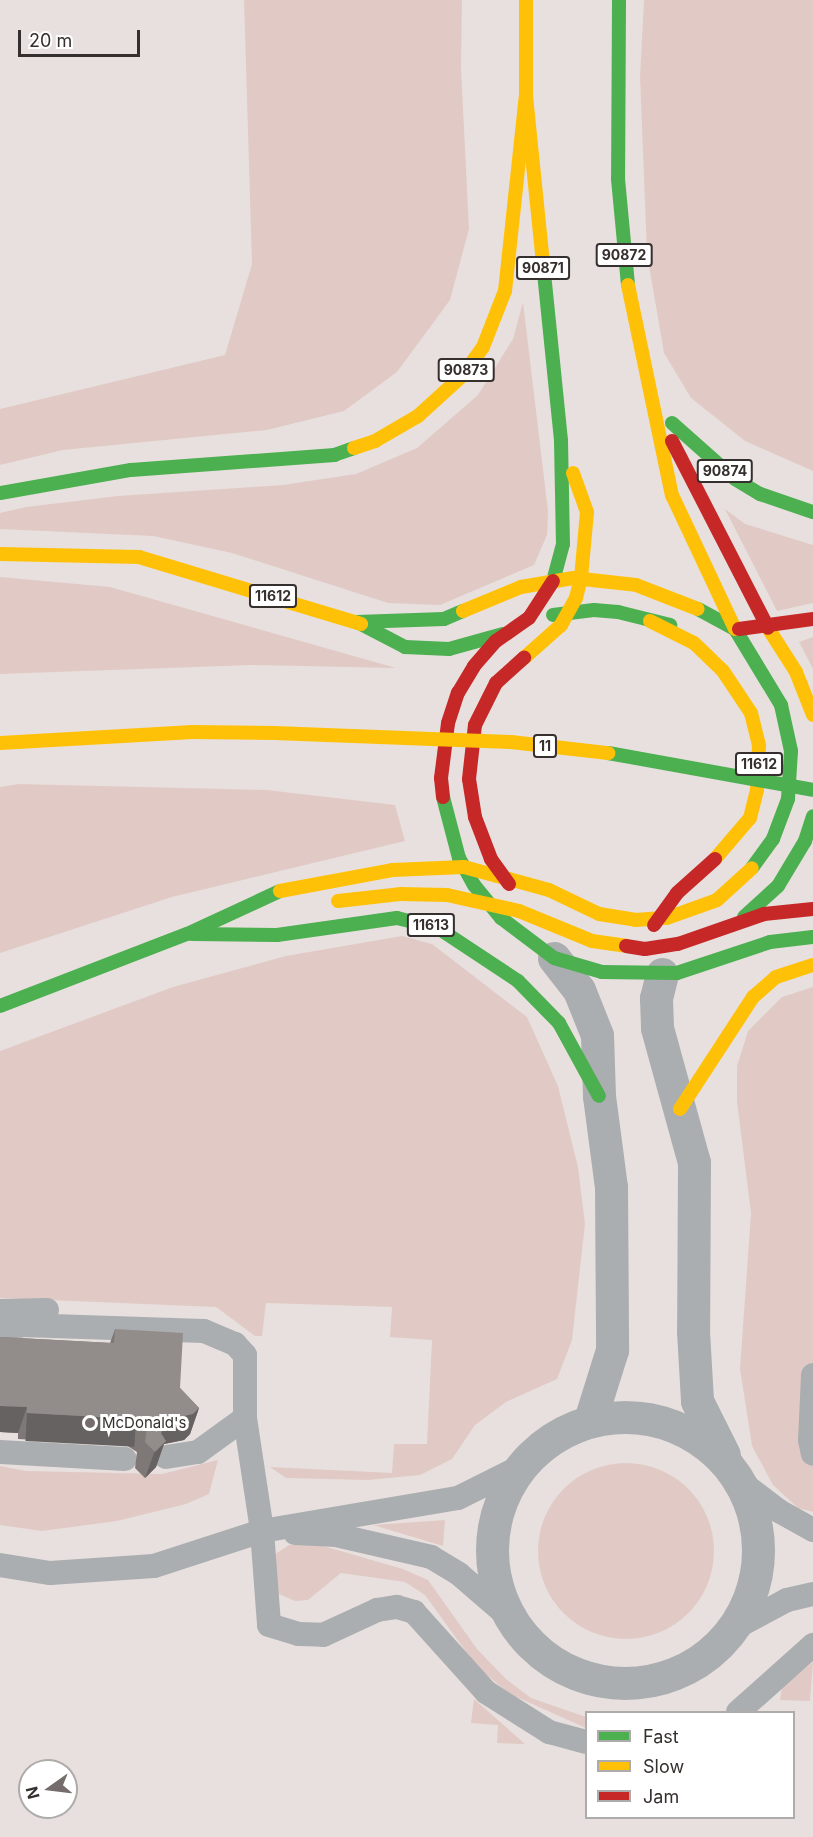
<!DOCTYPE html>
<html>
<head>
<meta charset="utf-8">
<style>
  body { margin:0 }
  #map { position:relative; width:813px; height:1837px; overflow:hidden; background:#e8e0de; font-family:Inter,sans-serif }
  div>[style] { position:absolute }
  .green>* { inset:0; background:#e1cac5 }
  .round { border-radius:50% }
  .lane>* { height:24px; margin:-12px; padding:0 12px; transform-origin:12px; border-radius:12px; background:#abaeb0 }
  .street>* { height:33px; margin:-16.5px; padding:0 16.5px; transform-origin:16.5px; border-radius:16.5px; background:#abaeb0 }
  .street>.ring { margin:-16.5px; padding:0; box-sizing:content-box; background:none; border:33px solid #abaeb0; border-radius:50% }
  .fast>* { height:14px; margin:-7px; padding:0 7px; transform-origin:7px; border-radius:7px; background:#4caf50 }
  .slow>* { height:14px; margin:-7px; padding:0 7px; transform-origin:7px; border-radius:7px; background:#ffc107 }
  .jam>* { height:14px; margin:-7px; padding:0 7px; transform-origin:7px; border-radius:7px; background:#c62828 }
  .fast-bridge>* { height:14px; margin:-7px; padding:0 7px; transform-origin:7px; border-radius:7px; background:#4caf50 }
  .slow-bridge>* { height:14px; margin:-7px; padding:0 7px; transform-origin:7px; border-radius:7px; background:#ffc107 }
  .wall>* { inset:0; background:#7e7877 }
  .shaded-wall>* { inset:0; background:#666261; transform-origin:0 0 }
  .building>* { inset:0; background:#928c8a }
  .dots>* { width:16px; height:16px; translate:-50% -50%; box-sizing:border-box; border:3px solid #fff; border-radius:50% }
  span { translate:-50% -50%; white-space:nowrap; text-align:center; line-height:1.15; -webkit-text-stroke:6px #fff; paint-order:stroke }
  .shield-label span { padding:2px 4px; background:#fff; border:2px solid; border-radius:4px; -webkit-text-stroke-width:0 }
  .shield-label { font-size:14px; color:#352f2e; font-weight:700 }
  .poi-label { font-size:15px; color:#352f2e }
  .left { translate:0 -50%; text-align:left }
  .legend { position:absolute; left:585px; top:1711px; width:210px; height:108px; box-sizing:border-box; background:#fff; border:2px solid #aeacab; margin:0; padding:8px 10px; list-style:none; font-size:18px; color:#352f2e }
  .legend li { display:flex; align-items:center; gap:12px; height:30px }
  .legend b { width:30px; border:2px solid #aeacab }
  .north { position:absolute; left:18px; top:1759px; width:60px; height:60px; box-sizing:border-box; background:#fff; border:2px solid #aeacab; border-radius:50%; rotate:256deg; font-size:16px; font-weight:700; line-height:24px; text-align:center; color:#352f2e }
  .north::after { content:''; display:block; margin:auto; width:21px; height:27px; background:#746d6c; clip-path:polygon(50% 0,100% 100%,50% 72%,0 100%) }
  .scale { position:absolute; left:18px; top:30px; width:122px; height:27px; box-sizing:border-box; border:3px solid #352f2e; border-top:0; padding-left:8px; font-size:18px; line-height:21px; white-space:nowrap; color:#352f2e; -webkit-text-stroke:4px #fff; paint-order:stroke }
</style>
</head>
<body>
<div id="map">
  <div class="green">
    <div style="clip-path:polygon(244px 0,462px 0,461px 68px,469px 229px,450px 300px,397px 372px,344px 411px,267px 430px,63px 450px,0 465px,0 409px,225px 355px,252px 264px)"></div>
    <div style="clip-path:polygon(644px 0,813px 0,813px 471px,745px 441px,691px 398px,664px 353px,647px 254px,640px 77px)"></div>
    <div style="clip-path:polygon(523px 302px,548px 511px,547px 535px,534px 565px,440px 605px,388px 603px,232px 553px,153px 536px,0 529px,0 513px,26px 507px,118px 496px,283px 485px,356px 474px,417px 448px,478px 395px,513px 339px)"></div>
    <div style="clip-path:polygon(725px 509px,745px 524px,813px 545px,813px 603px,777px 611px)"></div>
    <div style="clip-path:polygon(0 577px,110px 587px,396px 668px,252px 665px,0 674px)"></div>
    <div style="clip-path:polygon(813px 637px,813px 669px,799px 642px)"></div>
    <div style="clip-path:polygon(19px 784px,267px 790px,395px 805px,405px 841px,172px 897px,0 953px,0 787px)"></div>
    <div style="clip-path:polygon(402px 936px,432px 944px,527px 1017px,558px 1086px,578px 1167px,585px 1224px,572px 1340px,557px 1379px,506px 1402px,475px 1425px,452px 1459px,420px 1475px,368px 1480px,286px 1478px,270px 1467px,392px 1473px,394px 1444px,427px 1444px,432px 1340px,390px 1337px,392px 1307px,266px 1303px,262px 1336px,255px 1336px,216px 1307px,0 1298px,0 1051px,173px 987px,286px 956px)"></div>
    <div style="clip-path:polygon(813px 987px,813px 1512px,798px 1508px,773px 1485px,752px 1446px,740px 1369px,751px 1213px,737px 1102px,737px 1066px,748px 1031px,782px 997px)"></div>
    <div style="clip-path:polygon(218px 1460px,209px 1494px,186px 1504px,117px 1521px,42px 1531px,0 1525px,0 1466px,26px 1471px,162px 1474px)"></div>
    <div class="round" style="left:538px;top:1463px;width:176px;height:176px"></div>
    <div style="clip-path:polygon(445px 1520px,443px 1546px,373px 1525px)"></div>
    <div style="clip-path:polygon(306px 1541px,403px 1569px,428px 1580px,477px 1649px,506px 1679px,531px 1698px,586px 1717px,586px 1728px,510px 1694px,477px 1667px,425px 1595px,405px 1582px,341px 1573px,308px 1600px,295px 1601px,279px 1594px,270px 1582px,271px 1557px,289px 1545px)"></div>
    <div style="clip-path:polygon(813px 1662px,810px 1701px,780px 1700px,782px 1687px)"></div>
    <div style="clip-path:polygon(474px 1699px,525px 1744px,497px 1743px,498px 1725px,471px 1723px)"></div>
  </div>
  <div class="lane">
    <div style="left:0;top:1311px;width:47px;rotate:-1.2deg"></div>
    <div style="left:0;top:1331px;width:23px;rotate:-15deg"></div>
    <div style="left:22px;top:1325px;width:182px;rotate:1.9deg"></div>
    <div style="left:204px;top:1331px;width:34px;rotate:23deg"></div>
    <div style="left:235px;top:1344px;width:15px;rotate:48deg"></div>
    <div style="left:245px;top:1355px;width:63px;rotate:90deg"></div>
    <div style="left:245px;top:1418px;width:114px;rotate:81.4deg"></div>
    <div style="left:262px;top:1531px;width:94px;rotate:85.7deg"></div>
    <div style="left:269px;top:1625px;width:31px;rotate:17deg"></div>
    <div style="left:299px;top:1634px;width:24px;rotate:2deg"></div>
    <div style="left:323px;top:1635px;width:60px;rotate:-24.8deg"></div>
    <div style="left:377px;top:1610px;width:20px;rotate:-9deg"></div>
    <div style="left:397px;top:1607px;width:18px;rotate:16deg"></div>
    <div style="left:414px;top:1612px;width:108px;rotate:48deg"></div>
    <div style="left:486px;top:1692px;width:75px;rotate:32.4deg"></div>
    <div style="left:549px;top:1732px;width:38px;rotate:15deg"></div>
    <div style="left:813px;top:1375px;width:65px;rotate:92.6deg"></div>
    <div style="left:810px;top:1440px;width:14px;rotate:78deg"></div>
    <div style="left:0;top:1452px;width:125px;rotate:3.2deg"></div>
    <div style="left:166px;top:1457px;width:32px;rotate:-9deg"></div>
    <div style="left:198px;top:1452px;width:58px;rotate:-35.9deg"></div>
    <div style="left:741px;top:1482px;width:48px;rotate:37.3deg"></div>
    <div style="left:779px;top:1511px;width:39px;rotate:29deg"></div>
    <div style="left:295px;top:1533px;width:41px;rotate:2.8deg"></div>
    <div style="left:336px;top:1535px;width:98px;rotate:13deg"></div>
    <div style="left:431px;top:1557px;width:33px;rotate:31deg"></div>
    <div style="left:459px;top:1574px;width:66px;rotate:40.7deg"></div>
    <div style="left:0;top:1565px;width:51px;rotate:9.1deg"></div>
    <div style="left:50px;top:1573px;width:104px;rotate:-3.9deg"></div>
    <div style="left:154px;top:1566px;width:114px;rotate:-18deg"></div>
    <div style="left:262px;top:1531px;width:199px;rotate:-9.6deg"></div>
    <div style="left:458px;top:1498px;width:69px;rotate:-26.6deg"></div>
    <div style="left:733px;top:1629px;width:61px;rotate:-28.2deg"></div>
    <div style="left:787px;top:1600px;width:27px;rotate:-13deg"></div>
    <div style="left:738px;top:1712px;width:101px;rotate:-41.8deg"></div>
  </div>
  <div class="street">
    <div style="left:554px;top:958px;width:41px;rotate:52deg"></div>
    <div style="left:579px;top:990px;width:48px;rotate:68.2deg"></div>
    <div style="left:597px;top:1035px;width:61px;rotate:88.1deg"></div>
    <div style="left:599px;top:1096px;width:92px;rotate:82.5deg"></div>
    <div style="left:611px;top:1187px;width:163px;rotate:89.6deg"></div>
    <div style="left:612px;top:1350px;width:73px;rotate:107.4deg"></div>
    <div style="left:662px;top:974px;width:25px;rotate:104deg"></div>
    <div style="left:656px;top:998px;width:30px;rotate:88deg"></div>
    <div style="left:657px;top:1028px;width:139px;rotate:74.6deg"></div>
    <div style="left:694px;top:1162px;width:169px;rotate:90.3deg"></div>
    <div style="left:693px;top:1331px;width:70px;rotate:86.7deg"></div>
    <div style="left:697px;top:1401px;width:60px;rotate:63.4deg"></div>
    <div class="ring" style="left:492px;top:1417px;width:233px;height:233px"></div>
  </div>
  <div class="fast">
    <div style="left:619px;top:0;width:179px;rotate:90.3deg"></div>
    <div style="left:618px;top:179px;width:106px;rotate:84.6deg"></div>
    <div style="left:544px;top:273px;width:169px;rotate:84.2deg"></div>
    <div style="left:561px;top:441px;width:103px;rotate:88.9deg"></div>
    <div style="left:563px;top:544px;width:38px;rotate:105deg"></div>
    <div style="left:672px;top:423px;width:84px;rotate:41.6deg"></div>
    <div style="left:735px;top:479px;width:29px;rotate:31deg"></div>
    <div style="left:760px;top:494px;width:56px;rotate:18.8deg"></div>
    <div style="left:0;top:493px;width:133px;rotate:-10deg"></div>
    <div style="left:131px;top:470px;width:204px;rotate:-4.2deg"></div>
    <div style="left:334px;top:455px;width:21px;rotate:-19deg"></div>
    <div style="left:698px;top:609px;width:42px;rotate:28.4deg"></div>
    <div style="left:735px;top:629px;width:89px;rotate:58.8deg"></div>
    <div style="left:781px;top:705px;width:47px;rotate:77.7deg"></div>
    <div style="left:791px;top:751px;width:48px;rotate:93.6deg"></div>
    <div style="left:788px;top:799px;width:43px;rotate:110.6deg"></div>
    <div style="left:773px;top:839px;width:36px;rotate:126deg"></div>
    <div style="left:553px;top:615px;width:41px;rotate:-7deg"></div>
    <div style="left:594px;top:610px;width:24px;rotate:5deg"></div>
    <div style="left:618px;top:612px;width:54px;rotate:14deg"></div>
    <div style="left:357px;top:622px;width:87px;rotate:-2deg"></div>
    <div style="left:444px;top:619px;width:21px;rotate:-23deg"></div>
    <div style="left:361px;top:624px;width:50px;rotate:27.6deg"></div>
    <div style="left:405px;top:647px;width:44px;rotate:2.6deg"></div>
    <div style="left:449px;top:649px;width:56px;rotate:-15.5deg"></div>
    <div style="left:443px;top:797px;width:63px;rotate:75.3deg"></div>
    <div style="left:459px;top:858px;width:31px;rotate:61deg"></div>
    <div style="left:474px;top:885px;width:43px;rotate:50.7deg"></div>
    <div style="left:501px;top:918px;width:66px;rotate:37deg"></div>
    <div style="left:554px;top:958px;width:50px;rotate:16.3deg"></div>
    <div style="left:602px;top:972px;width:75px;rotate:0.8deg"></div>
    <div style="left:677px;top:973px;width:98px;rotate:-18.4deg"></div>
    <div style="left:770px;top:942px;width:43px;rotate:-6.6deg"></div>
    <div style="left:744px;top:917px;width:46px;rotate:-42.4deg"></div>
    <div style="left:778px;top:886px;width:52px;rotate:-59deg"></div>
    <div style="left:805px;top:841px;width:26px;rotate:-72deg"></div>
    <div style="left:192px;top:934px;width:85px;rotate:0.7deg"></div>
    <div style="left:277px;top:935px;width:121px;rotate:-8.1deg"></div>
    <div style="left:397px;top:918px;width:42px;rotate:13.7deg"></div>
    <div style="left:438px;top:928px;width:96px;rotate:33.5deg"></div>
    <div style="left:518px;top:981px;width:59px;rotate:45.7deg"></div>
    <div style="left:559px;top:1023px;width:83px;rotate:61.3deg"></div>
    <div style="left:0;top:1006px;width:200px;rotate:-21.1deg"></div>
    <div style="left:187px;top:934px;width:102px;rotate:-24.8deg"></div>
  </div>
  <div class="slow">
    <div style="left:526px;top:0;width:96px;rotate:90deg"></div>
    <div style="left:526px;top:96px;width:178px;rotate:84.2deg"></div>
    <div style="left:628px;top:285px;width:215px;rotate:78.2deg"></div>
    <div style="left:672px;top:495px;width:148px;rotate:64.8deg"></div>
    <div style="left:354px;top:448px;width:22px;rotate:-18deg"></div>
    <div style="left:375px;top:441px;width:50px;rotate:-30.2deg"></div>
    <div style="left:418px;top:416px;width:59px;rotate:-42.3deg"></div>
    <div style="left:462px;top:376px;width:36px;rotate:-54deg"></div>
    <div style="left:483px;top:347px;width:60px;rotate:-68.6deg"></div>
    <div style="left:505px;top:291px;width:196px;rotate:-83.9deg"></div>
    <div style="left:573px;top:473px;width:41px;rotate:70.3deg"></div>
    <div style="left:587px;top:512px;width:66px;rotate:95.2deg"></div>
    <div style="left:0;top:554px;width:139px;rotate:1.2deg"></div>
    <div style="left:139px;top:557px;width:232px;rotate:16.8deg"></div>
    <div style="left:463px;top:611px;width:63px;rotate:-22.5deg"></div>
    <div style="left:521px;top:587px;width:53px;rotate:-9.8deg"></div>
    <div style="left:573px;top:578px;width:63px;rotate:6.3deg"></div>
    <div style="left:636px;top:585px;width:66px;rotate:21.2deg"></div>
    <div style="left:650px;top:621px;width:49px;rotate:26.6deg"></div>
    <div style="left:694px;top:643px;width:40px;rotate:44deg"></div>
    <div style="left:723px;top:671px;width:50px;rotate:56.3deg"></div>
    <div style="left:751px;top:713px;width:33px;rotate:76deg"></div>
    <div style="left:759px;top:745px;width:45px;rotate:92.5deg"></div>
    <div style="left:757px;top:790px;width:29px;rotate:104deg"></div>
    <div style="left:750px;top:818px;width:54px;rotate:130.5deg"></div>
    <div style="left:768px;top:628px;width:52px;rotate:57.5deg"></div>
    <div style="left:796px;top:672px;width:46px;rotate:68.4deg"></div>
    <div style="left:524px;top:658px;width:50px;rotate:-41.7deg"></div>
    <div style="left:561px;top:625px;width:31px;rotate:-61deg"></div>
    <div style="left:576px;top:598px;width:21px;rotate:-76deg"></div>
    <div style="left:0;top:743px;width:193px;rotate:-3.3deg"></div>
    <div style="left:193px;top:732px;width:81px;rotate:0.7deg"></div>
    <div style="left:280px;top:891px;width:114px;rotate:-10.6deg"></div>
    <div style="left:392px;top:870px;width:72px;rotate:-2.4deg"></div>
    <div style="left:464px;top:867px;width:88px;rotate:15.1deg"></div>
    <div style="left:549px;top:890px;width:55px;rotate:25.6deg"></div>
    <div style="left:599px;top:914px;width:36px;rotate:9deg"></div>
    <div style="left:635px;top:920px;width:32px;rotate:-4deg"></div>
    <div style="left:667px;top:918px;width:53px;rotate:-19.8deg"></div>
    <div style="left:717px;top:900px;width:47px;rotate:-42.4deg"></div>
    <div style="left:338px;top:901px;width:62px;rotate:-6.4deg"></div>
    <div style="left:400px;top:894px;width:47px;rotate:1.2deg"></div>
    <div style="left:447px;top:895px;width:74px;rotate:12.5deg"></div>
    <div style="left:519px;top:911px;width:79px;rotate:22.3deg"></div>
    <div style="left:592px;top:941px;width:34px;rotate:8deg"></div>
    <div style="left:680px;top:1109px;width:134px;rotate:-56.9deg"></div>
    <div style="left:753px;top:997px;width:30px;rotate:-41deg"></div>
    <div style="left:776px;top:977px;width:39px;rotate:-18deg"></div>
  </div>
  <div class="jam">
    <div style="left:672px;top:441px;width:210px;rotate:62.8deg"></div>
    <div style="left:739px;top:629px;width:75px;rotate:-7.7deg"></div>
    <div style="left:443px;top:797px;width:19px;rotate:-96deg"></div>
    <div style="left:441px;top:778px;width:55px;rotate:-82.7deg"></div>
    <div style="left:448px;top:723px;width:32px;rotate:-72deg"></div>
    <div style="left:458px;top:693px;width:31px;rotate:-59deg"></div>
    <div style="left:474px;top:666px;width:33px;rotate:-49deg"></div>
    <div style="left:496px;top:641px;width:40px;rotate:-34.9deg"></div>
    <div style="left:529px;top:618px;width:44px;rotate:-57deg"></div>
    <div style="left:509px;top:884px;width:31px;rotate:-126deg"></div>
    <div style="left:491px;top:859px;width:45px;rotate:-110.9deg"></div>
    <div style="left:475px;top:817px;width:38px;rotate:-99deg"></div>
    <div style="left:469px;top:779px;width:54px;rotate:-83.7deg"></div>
    <div style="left:475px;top:725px;width:47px;rotate:-63.4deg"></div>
    <div style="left:496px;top:683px;width:38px;rotate:-42deg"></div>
    <div style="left:654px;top:925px;width:39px;rotate:-54deg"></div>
    <div style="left:677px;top:893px;width:51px;rotate:-41.8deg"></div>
    <div style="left:626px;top:946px;width:19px;rotate:9deg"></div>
    <div style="left:645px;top:949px;width:33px;rotate:-9deg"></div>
    <div style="left:678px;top:944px;width:91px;rotate:-19.2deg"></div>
    <div style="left:764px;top:914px;width:49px;rotate:-5.8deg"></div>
  </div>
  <div class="fast-bridge">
    <div style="left:608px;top:753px;width:208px;rotate:10.2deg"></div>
  </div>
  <div class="slow-bridge">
    <div style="left:274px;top:733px;width:237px;rotate:2.2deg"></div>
    <div style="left:511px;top:742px;width:98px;rotate:6.5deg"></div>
  </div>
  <div class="wall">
    <div style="clip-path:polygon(115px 1329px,180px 1388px,199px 1408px,190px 1434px,184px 1440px,164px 1444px,156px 1467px,145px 1478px,135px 1468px,137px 1452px,126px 1445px,18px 1439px,18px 1433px,0 1432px,0 1337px,110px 1343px)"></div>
  </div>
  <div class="shaded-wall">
    <div style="clip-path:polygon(0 1406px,27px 1407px,18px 1433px,0 1432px)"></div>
    <div style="clip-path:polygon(199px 1408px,190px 1434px,184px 1440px,164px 1444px,156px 1467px,145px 1478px,166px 1420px)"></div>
    <div style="left:27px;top:1413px;width:109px;height:28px;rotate:3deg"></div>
  </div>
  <div class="building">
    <div style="clip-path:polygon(115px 1329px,183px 1333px,180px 1388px,199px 1408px,193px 1414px,166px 1420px,161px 1433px,166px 1441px,155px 1452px,145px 1442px,147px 1426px,136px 1419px,27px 1413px,27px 1407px,0 1406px,0 1337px,114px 1343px)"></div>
  </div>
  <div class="dots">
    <div style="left:90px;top:1423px;background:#746d6c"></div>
  </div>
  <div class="shield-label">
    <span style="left:624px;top:255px">90872</span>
    <span style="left:543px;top:268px">90871</span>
    <span style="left:466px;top:370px">90873</span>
    <span style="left:725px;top:471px">90874</span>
    <span style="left:273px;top:596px">11612</span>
    <span style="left:545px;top:746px">11</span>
    <span style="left:759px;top:764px">11612</span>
    <span style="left:431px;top:925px">11613</span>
  </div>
  <div class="poi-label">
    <span class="left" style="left:102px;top:1423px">McDonald's</span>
  </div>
  <ul class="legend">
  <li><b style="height:8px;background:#4caf50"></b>Fast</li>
  <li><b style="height:8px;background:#ffc107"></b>Slow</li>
  <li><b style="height:8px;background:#c62828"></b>Jam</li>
  </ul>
  <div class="north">N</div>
  <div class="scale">20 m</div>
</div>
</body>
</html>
